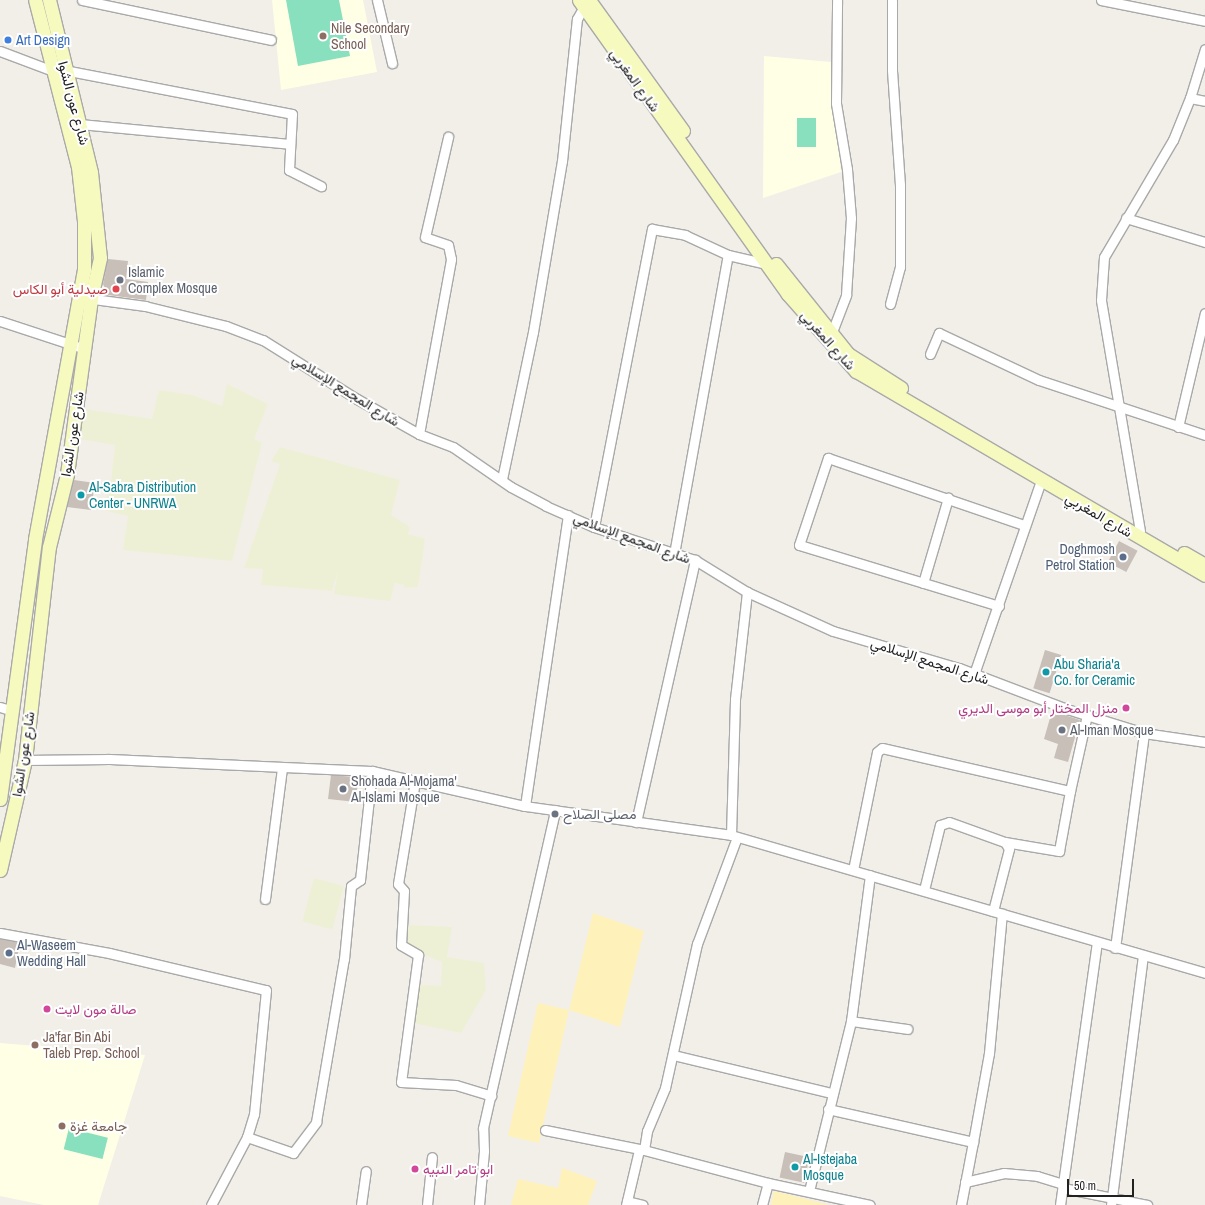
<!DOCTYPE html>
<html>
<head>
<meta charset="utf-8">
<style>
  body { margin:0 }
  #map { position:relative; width:1205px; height:1205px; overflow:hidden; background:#f2efe9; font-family:"Archivo Narrow",Vazirmatn,sans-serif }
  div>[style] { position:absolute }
  .education>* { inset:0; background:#ffffe5 }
  .farmland>* { inset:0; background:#eef0d5; transform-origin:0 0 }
  .sand>* { inset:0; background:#fff1ba }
  .pitch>* { inset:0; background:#88e0be; transform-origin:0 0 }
  .building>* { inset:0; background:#c7bfb8; transform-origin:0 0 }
  .roads { filter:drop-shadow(1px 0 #a9a9a9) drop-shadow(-1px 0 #a9a9a9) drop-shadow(0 1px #a9a9a9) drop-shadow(0 -1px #a9a9a9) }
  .street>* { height:9px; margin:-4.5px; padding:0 4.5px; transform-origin:4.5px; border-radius:4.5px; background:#fff }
  .secondary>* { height:13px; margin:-6.5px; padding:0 6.5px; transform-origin:6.5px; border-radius:6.5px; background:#f7fabf }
  .dots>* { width:11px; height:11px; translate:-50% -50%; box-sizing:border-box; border:2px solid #fff; border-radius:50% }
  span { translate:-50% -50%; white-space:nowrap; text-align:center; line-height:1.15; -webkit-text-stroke:4px #fff; paint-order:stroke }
  .education-label { font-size:14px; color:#785e54 }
  .left { translate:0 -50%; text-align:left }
  .shop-label { font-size:14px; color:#366cbe }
  .street-label { font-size:14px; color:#222 }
  .worship-label { font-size:14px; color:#5b616d }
  .health-label { font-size:14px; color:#be3a42 }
  .right { translate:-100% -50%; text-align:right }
  .culture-label { font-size:14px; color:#0d838f }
  .service-label { font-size:14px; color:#4e5e75 }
  .hotel-label { font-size:14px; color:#b23c85 }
  .scale { position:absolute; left:1067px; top:1179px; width:67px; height:18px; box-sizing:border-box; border:2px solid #222; border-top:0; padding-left:5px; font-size:12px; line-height:14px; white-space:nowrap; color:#222; -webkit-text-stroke:3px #fff; paint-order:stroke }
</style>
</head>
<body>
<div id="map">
  <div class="education">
    <div style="clip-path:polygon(272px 0,363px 0,377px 72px,281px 90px)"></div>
    <div style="clip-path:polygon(764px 56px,831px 62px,841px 172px,763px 198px)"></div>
    <div style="clip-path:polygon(0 1043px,145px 1055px,98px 1205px,44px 1205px,0 1196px)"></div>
  </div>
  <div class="farmland">
    <div style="clip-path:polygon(227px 384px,268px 404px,254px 439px,262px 443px,232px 561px,123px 550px,128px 516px,103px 510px,111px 481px,115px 445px,79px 439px,84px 409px,152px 419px,159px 390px,192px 395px,222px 406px)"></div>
    <div style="clip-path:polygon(280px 447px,400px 480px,391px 515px,410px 527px,408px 534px,425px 539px,418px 587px,404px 588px,404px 585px,395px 583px,390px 601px,334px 594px,338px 570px,332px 591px,261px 585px,263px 569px,244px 568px,280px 464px,271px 461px)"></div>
    <div style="left:314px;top:878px;width:31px;height:45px;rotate:15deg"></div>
    <div style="clip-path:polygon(407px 925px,452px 927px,447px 957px,484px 963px,486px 990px,461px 1033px,413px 1023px,419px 985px,441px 986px,442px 962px,424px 955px,405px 940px)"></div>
  </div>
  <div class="sand">
    <div style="clip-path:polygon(593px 913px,644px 931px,620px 1027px,569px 1010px,539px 1143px,508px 1136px,538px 1003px,569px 1010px)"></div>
    <div style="clip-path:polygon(562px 1168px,597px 1181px,588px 1205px,511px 1205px,518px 1179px,558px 1188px)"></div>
    <div style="clip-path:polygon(774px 1191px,829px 1205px,771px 1205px)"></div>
  </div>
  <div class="pitch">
    <div style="clip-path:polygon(286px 0,339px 0,350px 56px,298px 66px)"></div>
    <div style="left:797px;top:118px;width:19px;height:29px"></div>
    <div style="left:69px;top:1128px;width:40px;height:22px;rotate:14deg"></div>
  </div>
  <div class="building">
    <div style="clip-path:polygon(108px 259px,128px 261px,126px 279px,148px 282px,146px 300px,108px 295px,103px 284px)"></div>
    <div style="clip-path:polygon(74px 480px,95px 483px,91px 510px,67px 507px)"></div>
    <div style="left:1119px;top:541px;width:21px;height:24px;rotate:28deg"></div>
    <div style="left:1045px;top:650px;width:17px;height:40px;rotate:17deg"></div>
    <div style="clip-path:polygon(1052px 711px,1080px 720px,1068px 762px,1054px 758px,1058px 744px,1044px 739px)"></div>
    <div style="clip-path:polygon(331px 775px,355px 777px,358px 780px,356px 802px,328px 799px)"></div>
    <div style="clip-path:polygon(0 939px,20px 943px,15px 968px,0 964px)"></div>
    <div style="left:785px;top:1152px;width:25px;height:26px;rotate:12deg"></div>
  </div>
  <div class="roads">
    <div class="street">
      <div style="left:82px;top:0;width:193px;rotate:11.9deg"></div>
      <div style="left:377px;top:0;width:65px;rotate:76.6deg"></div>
      <div style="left:1101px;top:0;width:106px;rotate:11.4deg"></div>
      <div style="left:0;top:51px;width:57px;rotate:20.7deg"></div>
      <div style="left:53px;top:71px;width:11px;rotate:-5deg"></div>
      <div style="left:64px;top:70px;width:232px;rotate:10.9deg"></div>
      <div style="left:292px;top:114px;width:56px;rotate:93.1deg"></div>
      <div style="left:289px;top:170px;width:36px;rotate:27deg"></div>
      <div style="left:1190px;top:98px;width:15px;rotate:11deg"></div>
      <div style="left:79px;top:124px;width:212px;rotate:5.4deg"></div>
      <div style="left:1126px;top:218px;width:83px;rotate:16.9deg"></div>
      <div style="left:86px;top:298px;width:60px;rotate:7.7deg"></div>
      <div style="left:145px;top:306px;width:83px;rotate:13.9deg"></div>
      <div style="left:226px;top:326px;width:40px;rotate:21deg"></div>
      <div style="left:263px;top:340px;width:111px;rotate:32.1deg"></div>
      <div style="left:357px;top:399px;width:71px;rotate:29.4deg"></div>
      <div style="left:419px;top:434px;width:36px;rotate:21deg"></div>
      <div style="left:453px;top:447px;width:70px;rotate:34.6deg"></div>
      <div style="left:511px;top:487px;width:40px;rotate:28deg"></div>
      <div style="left:546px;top:506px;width:52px;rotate:23.6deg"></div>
      <div style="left:594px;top:527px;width:106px;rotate:18.1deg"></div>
      <div style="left:695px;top:560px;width:61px;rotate:31.6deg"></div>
      <div style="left:747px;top:592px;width:94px;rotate:24.4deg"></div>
      <div style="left:833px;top:631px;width:131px;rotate:16.4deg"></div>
      <div style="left:959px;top:668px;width:116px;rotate:20.8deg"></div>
      <div style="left:1067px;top:709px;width:81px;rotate:17.3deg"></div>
      <div style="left:1144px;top:733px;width:62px;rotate:8.4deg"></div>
      <div style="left:890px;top:304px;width:38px;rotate:-75deg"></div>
      <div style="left:900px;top:267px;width:82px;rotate:-90deg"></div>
      <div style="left:900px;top:185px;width:115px;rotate:-94deg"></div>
      <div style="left:892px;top:70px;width:70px;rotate:-90deg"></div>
      <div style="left:0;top:321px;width:89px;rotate:18.2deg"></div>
      <div style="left:832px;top:332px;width:40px;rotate:-69deg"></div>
      <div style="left:846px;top:295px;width:77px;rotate:-86.3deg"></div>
      <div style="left:851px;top:218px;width:49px;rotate:-94.7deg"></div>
      <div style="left:847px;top:169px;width:67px;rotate:-99.5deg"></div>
      <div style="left:836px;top:103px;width:103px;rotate:-89.4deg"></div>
      <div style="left:930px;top:354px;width:23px;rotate:-67deg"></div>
      <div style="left:939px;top:333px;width:110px;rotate:25.2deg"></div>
      <div style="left:1039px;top:380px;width:175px;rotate:18.3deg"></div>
      <div style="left:1178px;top:427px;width:117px;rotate:-76.7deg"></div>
      <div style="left:419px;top:434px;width:178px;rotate:-79.6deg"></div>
      <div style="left:451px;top:259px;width:14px;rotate:-102deg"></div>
      <div style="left:448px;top:245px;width:24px;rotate:-161deg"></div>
      <div style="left:425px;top:237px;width:103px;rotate:-77deg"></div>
      <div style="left:502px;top:479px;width:150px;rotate:-78.1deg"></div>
      <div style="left:533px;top:332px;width:173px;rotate:-80.4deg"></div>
      <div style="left:562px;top:161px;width:143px;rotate:-84deg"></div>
      <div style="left:577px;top:19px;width:13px;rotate:-61deg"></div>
      <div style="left:594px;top:527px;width:304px;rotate:-79deg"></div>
      <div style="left:652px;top:229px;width:34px;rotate:10deg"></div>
      <div style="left:685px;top:235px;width:47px;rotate:24.9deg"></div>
      <div style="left:1140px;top:531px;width:234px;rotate:-99.6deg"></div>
      <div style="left:1101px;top:300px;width:43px;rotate:-86deg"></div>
      <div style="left:1104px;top:257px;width:136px;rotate:-59.5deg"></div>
      <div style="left:1173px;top:140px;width:45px;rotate:-68deg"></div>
      <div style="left:1190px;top:98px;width:51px;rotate:-73deg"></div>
      <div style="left:674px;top:554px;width:304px;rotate:-79.8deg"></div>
      <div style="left:728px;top:255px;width:40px;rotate:13deg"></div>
      <div style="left:923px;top:583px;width:89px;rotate:-73.6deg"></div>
      <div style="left:999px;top:606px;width:209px;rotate:-163deg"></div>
      <div style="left:799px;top:545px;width:92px;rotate:-71.6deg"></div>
      <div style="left:828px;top:458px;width:207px;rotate:18.9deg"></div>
      <div style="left:974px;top:674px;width:204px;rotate:-70.9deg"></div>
      <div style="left:0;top:707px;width:10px;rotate:17deg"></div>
      <div style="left:25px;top:760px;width:84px;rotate:-0.7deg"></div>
      <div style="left:109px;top:759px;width:263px;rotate:2.6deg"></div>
      <div style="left:372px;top:771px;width:157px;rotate:12.9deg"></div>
      <div style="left:525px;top:806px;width:208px;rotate:8deg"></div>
      <div style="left:731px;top:835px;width:494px;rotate:16.2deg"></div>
      <div style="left:415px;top:781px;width:104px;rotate:99.4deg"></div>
      <div style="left:398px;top:884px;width:9px;rotate:49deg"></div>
      <div style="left:404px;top:891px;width:54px;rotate:93.2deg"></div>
      <div style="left:401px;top:945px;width:20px;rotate:30deg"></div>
      <div style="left:418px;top:955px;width:128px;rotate:97.6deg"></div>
      <div style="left:401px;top:1082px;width:55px;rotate:3.1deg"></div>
      <div style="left:456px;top:1085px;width:37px;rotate:17deg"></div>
      <div style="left:525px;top:806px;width:294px;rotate:-81.6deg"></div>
      <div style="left:636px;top:822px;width:269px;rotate:-77.3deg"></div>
      <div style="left:731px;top:835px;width:136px;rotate:-88.3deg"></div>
      <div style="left:735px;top:699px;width:108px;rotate:-83.6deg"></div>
      <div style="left:1005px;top:842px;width:55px;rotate:9.5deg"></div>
      <div style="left:1059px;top:851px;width:61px;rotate:-79.6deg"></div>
      <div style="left:853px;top:870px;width:120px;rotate:-78.5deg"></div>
      <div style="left:877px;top:752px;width:6px;rotate:-39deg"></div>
      <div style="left:882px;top:748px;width:193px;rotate:12.9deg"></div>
      <div style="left:1070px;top:791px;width:78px;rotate:-77.4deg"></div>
      <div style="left:924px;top:890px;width:67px;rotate:-76.2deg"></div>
      <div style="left:940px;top:825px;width:9px;rotate:-18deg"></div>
      <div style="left:949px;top:822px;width:59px;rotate:19.7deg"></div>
      <div style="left:1005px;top:842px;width:8px;rotate:60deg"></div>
      <div style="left:1009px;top:849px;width:64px;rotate:104.5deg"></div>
      <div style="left:265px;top:899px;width:132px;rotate:-82.6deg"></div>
      <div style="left:0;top:933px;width:111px;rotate:10.4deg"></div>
      <div style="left:109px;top:953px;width:161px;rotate:13.3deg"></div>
      <div style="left:266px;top:990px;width:125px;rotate:95.5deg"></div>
      <div style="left:254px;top:1114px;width:24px;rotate:107deg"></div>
      <div style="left:247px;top:1137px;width:77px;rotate:117.9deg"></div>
      <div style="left:1115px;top:948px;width:217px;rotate:-82.3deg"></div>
      <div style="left:851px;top:1021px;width:57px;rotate:8.1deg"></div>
      <div style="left:673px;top:1055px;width:163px;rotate:13.5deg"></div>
      <div style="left:828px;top:1109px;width:149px;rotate:12.8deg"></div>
      <div style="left:973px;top:1142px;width:90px;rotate:-79.8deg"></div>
      <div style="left:989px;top:1053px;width:140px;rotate:-84.7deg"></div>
      <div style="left:545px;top:1130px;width:101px;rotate:11.4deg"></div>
      <div style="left:644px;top:1150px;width:19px;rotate:-81deg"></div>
      <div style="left:647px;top:1131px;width:47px;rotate:-67.3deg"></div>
      <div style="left:665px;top:1088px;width:148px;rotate:-77.5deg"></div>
      <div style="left:697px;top:944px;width:114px;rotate:-69.5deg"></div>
      <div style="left:247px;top:1137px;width:49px;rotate:19.2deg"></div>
      <div style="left:293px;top:1153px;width:39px;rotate:-53deg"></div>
      <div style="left:316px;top:1122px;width:165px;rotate:-80.3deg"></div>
      <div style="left:344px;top:959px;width:73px;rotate:-84.5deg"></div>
      <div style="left:351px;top:886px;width:11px;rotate:-34deg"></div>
      <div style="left:360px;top:880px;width:110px;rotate:-83.7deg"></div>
      <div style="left:644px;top:1150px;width:128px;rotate:14.9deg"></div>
      <div style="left:768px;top:1183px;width:104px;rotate:12.2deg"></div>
      <div style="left:965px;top:1182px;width:40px;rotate:-13deg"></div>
      <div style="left:1004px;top:1173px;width:33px;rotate:5deg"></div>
      <div style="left:1037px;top:1176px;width:28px;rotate:17deg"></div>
      <div style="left:1063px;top:1188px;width:86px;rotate:11.4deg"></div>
      <div style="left:809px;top:1191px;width:175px;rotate:-76.1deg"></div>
      <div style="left:851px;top:1021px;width:147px;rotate:-82.6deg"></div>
      <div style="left:627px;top:1201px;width:16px;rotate:14deg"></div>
      <div style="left:361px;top:1205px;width:34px;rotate:-82deg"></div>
      <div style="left:427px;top:1205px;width:48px;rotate:-84.1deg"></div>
      <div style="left:479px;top:1205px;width:54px;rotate:-84.7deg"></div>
      <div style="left:484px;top:1151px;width:23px;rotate:-92deg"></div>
      <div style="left:483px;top:1128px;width:326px;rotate:-77.2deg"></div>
      <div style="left:626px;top:1205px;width:57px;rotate:-76.7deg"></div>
      <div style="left:762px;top:1205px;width:23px;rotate:-75deg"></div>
      <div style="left:961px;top:1205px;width:64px;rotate:-79.2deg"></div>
      <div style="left:1060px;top:1205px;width:265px;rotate:-82deg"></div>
      <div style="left:1111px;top:1205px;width:252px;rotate:-82.7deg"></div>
    </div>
    <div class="secondary">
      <div style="left:579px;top:0;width:361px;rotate:54.6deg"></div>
      <div style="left:788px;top:294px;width:103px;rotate:48.6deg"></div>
      <div style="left:856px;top:371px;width:404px;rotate:30.3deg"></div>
      <div style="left:589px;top:0;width:161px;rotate:54.3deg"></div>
      <div style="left:776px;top:264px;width:115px;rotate:51.3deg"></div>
      <div style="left:848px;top:354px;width:63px;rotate:32.7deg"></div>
      <div style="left:1184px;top:553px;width:24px;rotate:30deg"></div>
      <div style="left:0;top:799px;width:262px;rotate:-82.3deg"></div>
      <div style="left:35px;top:539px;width:273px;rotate:-79.7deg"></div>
      <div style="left:84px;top:270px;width:49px;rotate:-90deg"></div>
      <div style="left:84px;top:221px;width:54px;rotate:-96.3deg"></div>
      <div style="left:78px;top:167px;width:172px;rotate:-104.4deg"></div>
      <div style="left:0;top:870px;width:113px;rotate:-77.2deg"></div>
      <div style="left:25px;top:760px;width:214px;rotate:-83.6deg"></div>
      <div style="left:49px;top:547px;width:75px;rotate:-76.1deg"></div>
      <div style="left:67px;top:474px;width:178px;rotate:-82.2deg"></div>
      <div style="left:91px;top:298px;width:41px;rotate:-77.3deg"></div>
      <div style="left:100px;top:258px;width:86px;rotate:-96deg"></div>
      <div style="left:91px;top:172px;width:177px;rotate:-103.7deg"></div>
    </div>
  </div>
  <div class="dots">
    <div style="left:323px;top:36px;background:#8d6e63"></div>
    <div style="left:8px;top:40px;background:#3f7fe0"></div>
    <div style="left:120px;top:280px;background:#6b7280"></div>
    <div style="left:116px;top:289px;background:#e0444e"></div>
    <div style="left:81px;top:495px;background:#0f9aa8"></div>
    <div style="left:1123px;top:557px;background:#5c6f8a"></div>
    <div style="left:1046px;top:672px;background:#0f9aa8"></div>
    <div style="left:1126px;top:708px;background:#d1479c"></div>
    <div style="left:1062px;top:730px;background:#6b7280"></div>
    <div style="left:343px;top:789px;background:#6b7280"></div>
    <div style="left:555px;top:814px;background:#6b7280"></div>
    <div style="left:9px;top:953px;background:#5c6f8a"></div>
    <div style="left:47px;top:1009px;background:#d1479c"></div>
    <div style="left:35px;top:1045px;background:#8d6e63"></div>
    <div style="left:62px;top:1126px;background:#8d6e63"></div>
    <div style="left:795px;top:1167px;background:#0f9aa8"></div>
    <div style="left:415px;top:1169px;background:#d1479c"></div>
  </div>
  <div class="education-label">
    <span class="left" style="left:331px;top:36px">Nile Secondary<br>School</span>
    <span class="left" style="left:43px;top:1045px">Ja'far Bin Abi<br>Taleb Prep. School</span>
    <span class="left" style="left:70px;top:1126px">جامعة غزة</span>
  </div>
  <div class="shop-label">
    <span class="left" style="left:16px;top:40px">Art Design</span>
  </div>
  <div class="street-label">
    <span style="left:635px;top:80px;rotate:54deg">شارع المغربي</span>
    <span style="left:74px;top:103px;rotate:75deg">شارع عون الشوا</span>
    <span style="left:828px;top:340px;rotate:48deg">شارع المغربي</span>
    <span style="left:346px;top:390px;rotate:32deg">شارع المجمع الإسلامي</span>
    <span style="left:72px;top:434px;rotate:-81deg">شارع عون الشوا</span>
    <span style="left:1099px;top:515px;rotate:30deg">شارع المغربي</span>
    <span style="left:632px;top:538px;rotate:20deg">شارع المجمع الإسلامي</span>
    <span style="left:930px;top:661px;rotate:18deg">شارع المجمع الإسلامي</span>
    <span style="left:23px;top:754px;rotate:-81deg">شارع عون الشوا</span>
  </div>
  <div class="worship-label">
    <span class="left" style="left:128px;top:280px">Islamic<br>Complex Mosque</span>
    <span class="left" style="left:1070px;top:730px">Al-Iman Mosque</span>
    <span class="left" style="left:351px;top:789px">Shohada Al-Mojama'<br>Al-Islami Mosque</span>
    <span class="left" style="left:563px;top:814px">مصلى الصلاح</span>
  </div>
  <div class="health-label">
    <span class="right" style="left:108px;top:289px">صيدلية أبو الكاس</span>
  </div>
  <div class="culture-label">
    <span class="left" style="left:89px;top:495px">Al-Sabra Distribution<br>Center - UNRWA</span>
    <span class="left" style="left:1054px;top:672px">Abu Sharia'a<br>Co. for Ceramic</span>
    <span class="left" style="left:803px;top:1167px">Al-Istejaba<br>Mosque</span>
  </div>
  <div class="service-label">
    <span class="right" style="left:1115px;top:557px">Doghmosh<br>Petrol Station</span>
    <span class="left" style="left:17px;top:953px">Al-Waseem<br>Wedding Hall</span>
  </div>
  <div class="hotel-label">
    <span class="right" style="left:1118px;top:708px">منزل المختار أبو موسى الديري</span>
    <span class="left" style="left:55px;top:1009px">صالة مون لايت</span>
    <span class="left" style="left:423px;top:1169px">ابو تامر النبيه</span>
  </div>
  <div class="scale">50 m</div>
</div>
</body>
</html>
